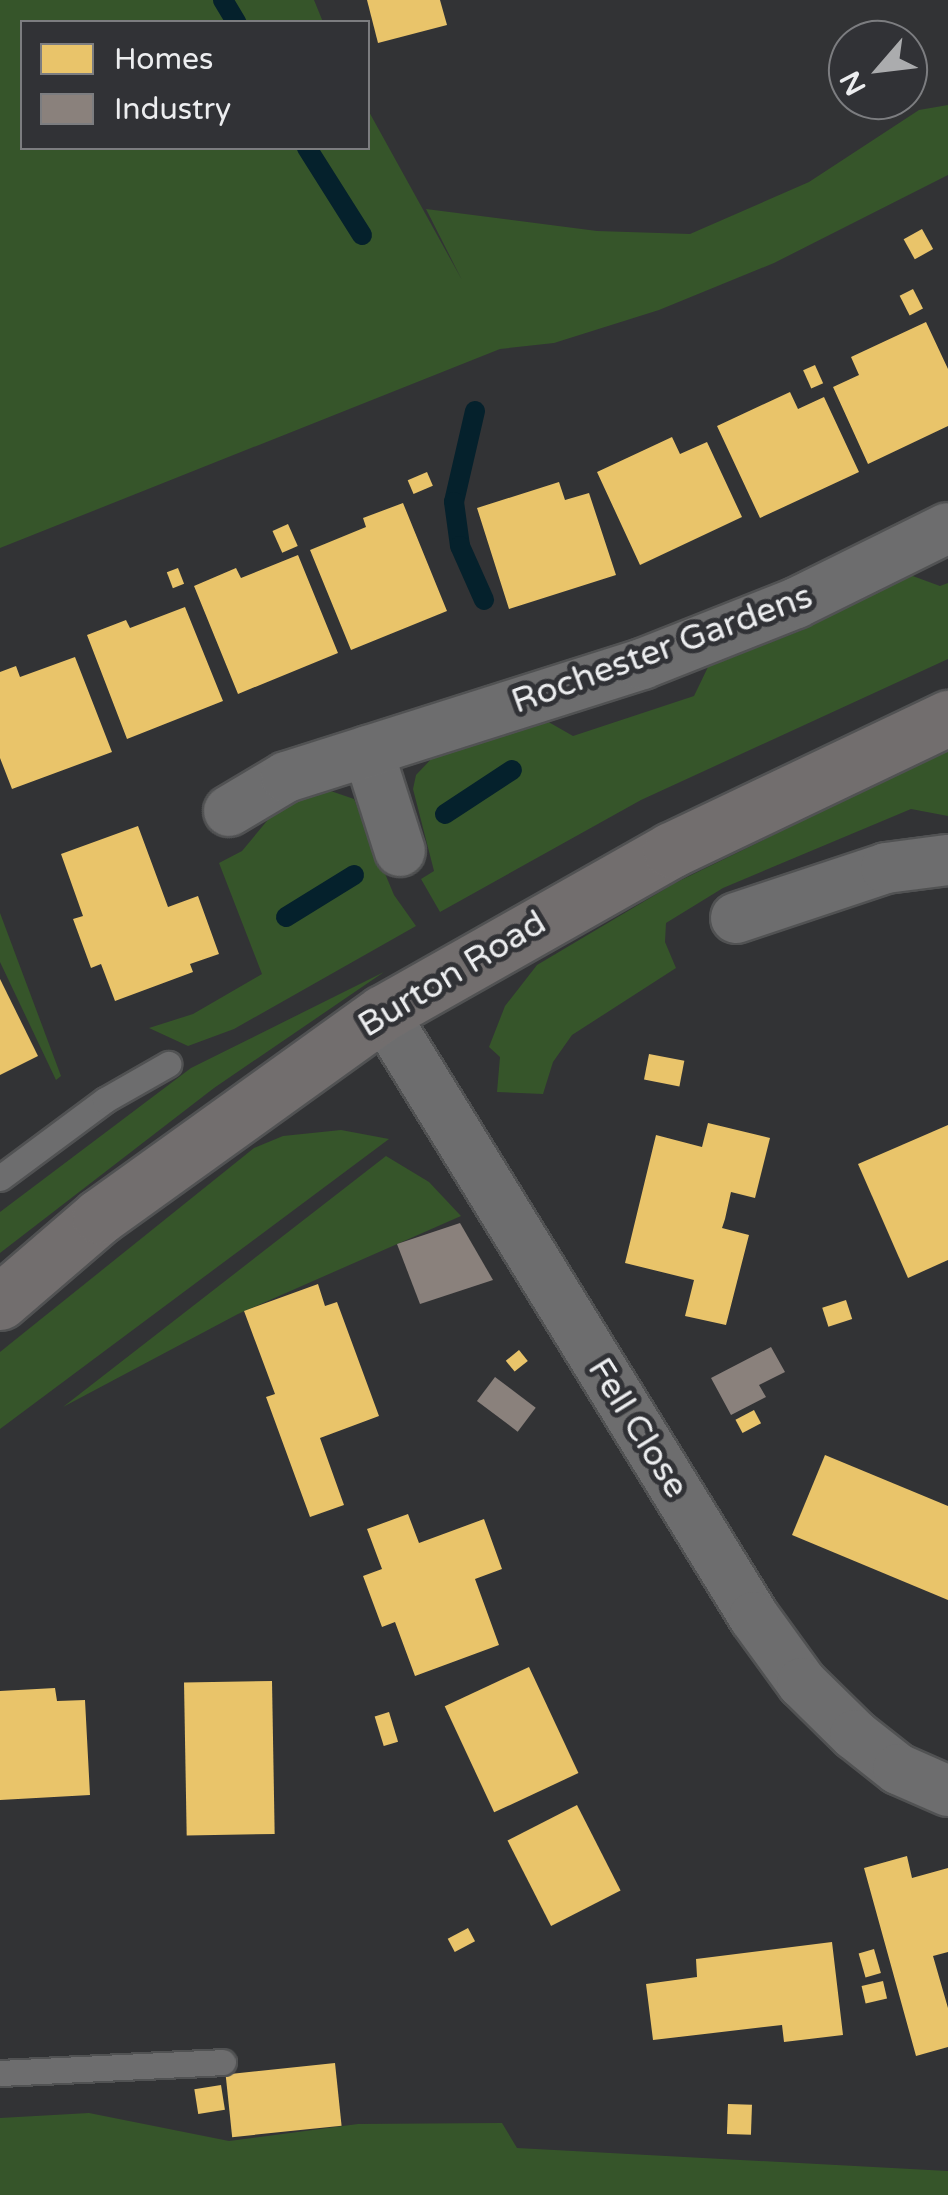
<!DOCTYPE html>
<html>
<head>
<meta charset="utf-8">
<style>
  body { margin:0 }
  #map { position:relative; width:948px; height:2195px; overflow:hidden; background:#323335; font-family:"Varela Round",sans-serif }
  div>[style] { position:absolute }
  .green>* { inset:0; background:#36552a }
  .homes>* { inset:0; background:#e9c46a; transform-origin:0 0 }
  .industry>* { inset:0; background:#8a817c; transform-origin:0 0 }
  .stream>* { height:20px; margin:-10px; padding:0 10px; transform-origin:10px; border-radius:10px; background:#05212c }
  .roads { filter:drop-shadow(2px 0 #515253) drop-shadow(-2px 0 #515253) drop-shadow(0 2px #515253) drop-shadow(0 -2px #515253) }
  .lane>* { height:25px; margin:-12.5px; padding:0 12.5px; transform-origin:12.5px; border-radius:12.5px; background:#6d6d6e }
  .street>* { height:50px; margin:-25px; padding:0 25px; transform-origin:25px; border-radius:25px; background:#6d6d6e }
  .primary>* { height:55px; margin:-27.5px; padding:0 27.5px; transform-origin:27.5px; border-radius:27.5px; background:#726e6e }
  span { translate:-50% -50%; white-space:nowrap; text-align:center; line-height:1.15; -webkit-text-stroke:10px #313236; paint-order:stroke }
  .street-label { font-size:35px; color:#ecedef }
  .legend { position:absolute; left:20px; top:20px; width:350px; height:130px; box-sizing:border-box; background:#313236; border:2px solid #7c7d80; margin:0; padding:12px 18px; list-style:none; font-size:30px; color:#ecedef }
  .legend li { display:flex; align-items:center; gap:20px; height:50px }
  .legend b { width:50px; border:2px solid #7c7d80 }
  .north { position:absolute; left:828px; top:20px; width:100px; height:100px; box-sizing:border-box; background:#313236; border:2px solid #7c7d80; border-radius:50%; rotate:242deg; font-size:28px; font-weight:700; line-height:40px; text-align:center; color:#ecedef }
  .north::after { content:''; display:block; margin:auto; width:35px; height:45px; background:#abacae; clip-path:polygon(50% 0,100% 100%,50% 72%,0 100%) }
</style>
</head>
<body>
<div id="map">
  <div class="green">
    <div style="clip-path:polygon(0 0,314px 0,323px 22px,22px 22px,22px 148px,368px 148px,368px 110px,462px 280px,426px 209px,597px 231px,690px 234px,809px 182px,919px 110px,948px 105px,948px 175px,774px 263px,659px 310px,554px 343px,500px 349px,0 548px)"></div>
    <div style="clip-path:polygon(910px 575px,940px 586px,948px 583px,948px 659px,641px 800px,440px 912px,421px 879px,434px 871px,413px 789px,416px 775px,435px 755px,545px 720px,573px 736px,694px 696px,708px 667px,805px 629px)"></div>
    <div style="clip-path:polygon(948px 750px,948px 816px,911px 809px,723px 888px,666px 923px,665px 942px,676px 968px,572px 1035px,553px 1062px,543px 1094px,497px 1092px,500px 1057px,489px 1047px,505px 1006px,537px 965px,675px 883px)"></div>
    <div style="clip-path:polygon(322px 788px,354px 799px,394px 895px,416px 926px,234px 1029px,188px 1046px,149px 1028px,193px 1014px,262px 974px,219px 863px,242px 851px,281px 804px)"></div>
    <div style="clip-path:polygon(0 913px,61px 1076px,56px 1080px,0 962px)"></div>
    <div style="clip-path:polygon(384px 972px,214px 1088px,0 1253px,0 1212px,191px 1068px)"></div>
    <div style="clip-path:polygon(341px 1130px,389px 1139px,0 1429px,0 1352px,254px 1148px,283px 1136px)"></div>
    <div style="clip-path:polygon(386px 1156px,429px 1182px,461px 1216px,238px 1314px,63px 1407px)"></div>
    <div style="clip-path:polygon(89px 2113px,229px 2141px,358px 2124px,502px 2123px,517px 2148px,948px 2171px,948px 2195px,0 2195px,0 2118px)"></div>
  </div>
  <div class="homes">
    <div style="clip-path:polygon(367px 0,440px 0,447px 25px,378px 43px)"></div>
    <div style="left:922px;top:229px;width:23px;height:21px;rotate:61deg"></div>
    <div style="left:913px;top:289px;width:22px;height:15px;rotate:63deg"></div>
    <div style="clip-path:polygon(926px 322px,948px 369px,948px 426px,868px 464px,833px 387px,859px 375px,851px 357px)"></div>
    <div style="left:815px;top:365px;width:20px;height:13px;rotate:66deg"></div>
    <div style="clip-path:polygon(790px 392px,798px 409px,824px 397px,859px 472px,760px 518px,717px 426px)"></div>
    <div style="clip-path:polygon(672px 437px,680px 454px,707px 442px,742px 517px,640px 565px,597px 472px)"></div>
    <div style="left:427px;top:472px;width:15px;height:21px;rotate:67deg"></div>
    <div style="clip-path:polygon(559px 482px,565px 500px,589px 493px,616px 575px,509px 609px,477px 508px)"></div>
    <div style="clip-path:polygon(403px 503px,447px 611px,351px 650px,310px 550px,366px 527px,363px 518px)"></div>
    <div style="left:288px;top:524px;width:24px;height:17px;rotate:66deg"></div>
    <div style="clip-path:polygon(298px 555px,338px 653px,238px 694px,194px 586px,236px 568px,241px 578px)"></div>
    <div style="left:178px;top:568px;width:17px;height:12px;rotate:69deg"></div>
    <div style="clip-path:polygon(185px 607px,223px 701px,127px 739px,87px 635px,126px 620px,130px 628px)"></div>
    <div style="clip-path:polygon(75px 657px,112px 752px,12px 789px,0 758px,0 672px,16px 666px,20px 677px)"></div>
    <div style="clip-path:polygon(138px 826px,168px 907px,198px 896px,219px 954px,190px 964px,193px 972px,115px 1001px,101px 964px,91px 968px,73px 919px,83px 916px,61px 854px)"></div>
    <div style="clip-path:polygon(0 979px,38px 1056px,0 1075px)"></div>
    <div style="left:649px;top:1054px;width:36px;height:26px;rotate:11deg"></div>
    <div style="clip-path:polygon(708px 1123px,770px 1138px,755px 1198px,731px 1192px,725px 1219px,722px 1228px,749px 1235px,726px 1325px,685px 1316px,694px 1280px,625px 1263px,656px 1135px,702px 1147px)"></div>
    <div style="clip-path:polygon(948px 1125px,948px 1260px,908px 1278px,858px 1164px)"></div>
    <div style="clip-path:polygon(318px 1284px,325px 1306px,337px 1302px,379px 1416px,320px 1438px,344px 1505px,310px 1517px,266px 1397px,275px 1394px,244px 1311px)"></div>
    <div style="left:846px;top:1300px;width:20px;height:25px;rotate:72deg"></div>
    <div style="left:519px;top:1350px;width:14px;height:17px;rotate:51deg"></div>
    <div style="left:754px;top:1410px;width:15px;height:21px;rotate:62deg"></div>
    <div style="clip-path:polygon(825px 1455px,948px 1506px,948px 1600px,792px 1535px)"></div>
    <div style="clip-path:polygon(408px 1514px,419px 1543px,484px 1519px,502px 1569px,475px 1579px,499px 1645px,415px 1676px,395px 1622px,382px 1627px,363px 1576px,382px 1569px,367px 1529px)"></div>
    <div style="left:529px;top:1667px;width:117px;height:93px;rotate:65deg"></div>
    <div style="left:272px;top:1681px;width:153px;height:88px;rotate:89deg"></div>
    <div style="clip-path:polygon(55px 1688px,57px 1701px,85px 1700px,90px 1795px,0 1800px,0 1691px)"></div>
    <div style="left:389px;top:1712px;width:31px;height:15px;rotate:73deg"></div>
    <div style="left:577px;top:1805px;width:96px;height:78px;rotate:63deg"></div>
    <div style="clip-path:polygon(907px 1856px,912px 1878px,948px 1868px,948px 1952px,933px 1956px,948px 2008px,948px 2047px,916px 2056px,864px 1868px)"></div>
    <div style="left:468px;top:1928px;width:15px;height:23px;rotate:62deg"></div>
    <div style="clip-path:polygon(832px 1942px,843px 2035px,784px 2042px,782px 2025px,653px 2040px,646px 1984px,697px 1977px,696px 1959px)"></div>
    <div style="left:874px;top:1949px;width:25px;height:16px;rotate:74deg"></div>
    <div style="left:883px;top:1981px;width:18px;height:22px;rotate:77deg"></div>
    <div style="left:335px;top:2063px;width:63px;height:110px;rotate:84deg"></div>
    <div style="left:221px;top:2085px;width:25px;height:27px;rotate:81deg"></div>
    <div style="left:728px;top:2104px;width:24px;height:30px;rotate:2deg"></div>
  </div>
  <div class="industry">
    <div style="clip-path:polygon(460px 1223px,493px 1280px,420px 1304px,397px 1244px)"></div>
    <div style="clip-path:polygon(771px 1347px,785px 1372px,759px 1385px,766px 1397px,731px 1415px,711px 1378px)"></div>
    <div style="left:495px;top:1377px;width:51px;height:30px;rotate:37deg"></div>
  </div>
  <div class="stream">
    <div style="left:223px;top:0;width:26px;rotate:59deg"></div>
    <div style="left:307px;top:148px;width:103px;rotate:57.7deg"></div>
    <div style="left:475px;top:411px;width:93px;rotate:103deg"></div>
    <div style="left:454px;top:502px;width:44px;rotate:82.2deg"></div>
    <div style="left:460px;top:546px;width:59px;rotate:66deg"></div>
    <div style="left:445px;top:814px;width:80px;rotate:-33.3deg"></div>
    <div style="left:286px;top:917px;width:80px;rotate:-31.7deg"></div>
  </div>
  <div class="roads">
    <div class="lane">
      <div style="left:0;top:1178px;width:131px;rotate:-36.6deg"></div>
      <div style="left:105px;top:1100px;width:73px;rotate:-29.7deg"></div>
      <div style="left:0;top:2073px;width:223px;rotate:-2.8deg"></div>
    </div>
    <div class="street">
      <div style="left:368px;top:751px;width:105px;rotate:72.3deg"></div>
      <div style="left:229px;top:811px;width:66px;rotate:-30.8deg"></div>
      <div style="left:286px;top:777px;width:374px;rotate:-17.6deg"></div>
      <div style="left:642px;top:664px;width:166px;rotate:-21.6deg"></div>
      <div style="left:796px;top:603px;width:169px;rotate:-26.3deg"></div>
      <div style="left:736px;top:918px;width:158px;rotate:-18.4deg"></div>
      <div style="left:886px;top:868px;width:63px;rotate:-7.4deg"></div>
      <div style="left:383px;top:1013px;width:709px;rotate:58.44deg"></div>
      <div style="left:754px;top:1617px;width:82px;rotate:54deg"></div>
      <div style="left:802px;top:1683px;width:74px;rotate:44.5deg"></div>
      <div style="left:855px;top:1735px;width:55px;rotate:38.3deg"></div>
      <div style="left:898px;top:1769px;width:55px;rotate:23.7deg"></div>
    </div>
    <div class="primary">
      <div style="left:0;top:1302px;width:132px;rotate:-40.7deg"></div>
      <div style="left:100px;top:1216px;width:348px;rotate:-35.7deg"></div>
      <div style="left:383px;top:1013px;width:331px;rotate:-29.5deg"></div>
      <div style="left:671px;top:850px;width:307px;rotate:-25.5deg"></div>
    </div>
  </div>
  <div class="street-label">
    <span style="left:662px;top:649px;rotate:-20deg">Rochester Gardens</span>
    <span style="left:452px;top:974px;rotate:-31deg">Burton Road</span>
    <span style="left:638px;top:1428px;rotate:58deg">Fell Close</span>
  </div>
  <ul class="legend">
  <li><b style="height:28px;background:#e9c46a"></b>Homes</li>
  <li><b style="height:28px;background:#8a817c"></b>Industry</li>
  </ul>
  <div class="north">N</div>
</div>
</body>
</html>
